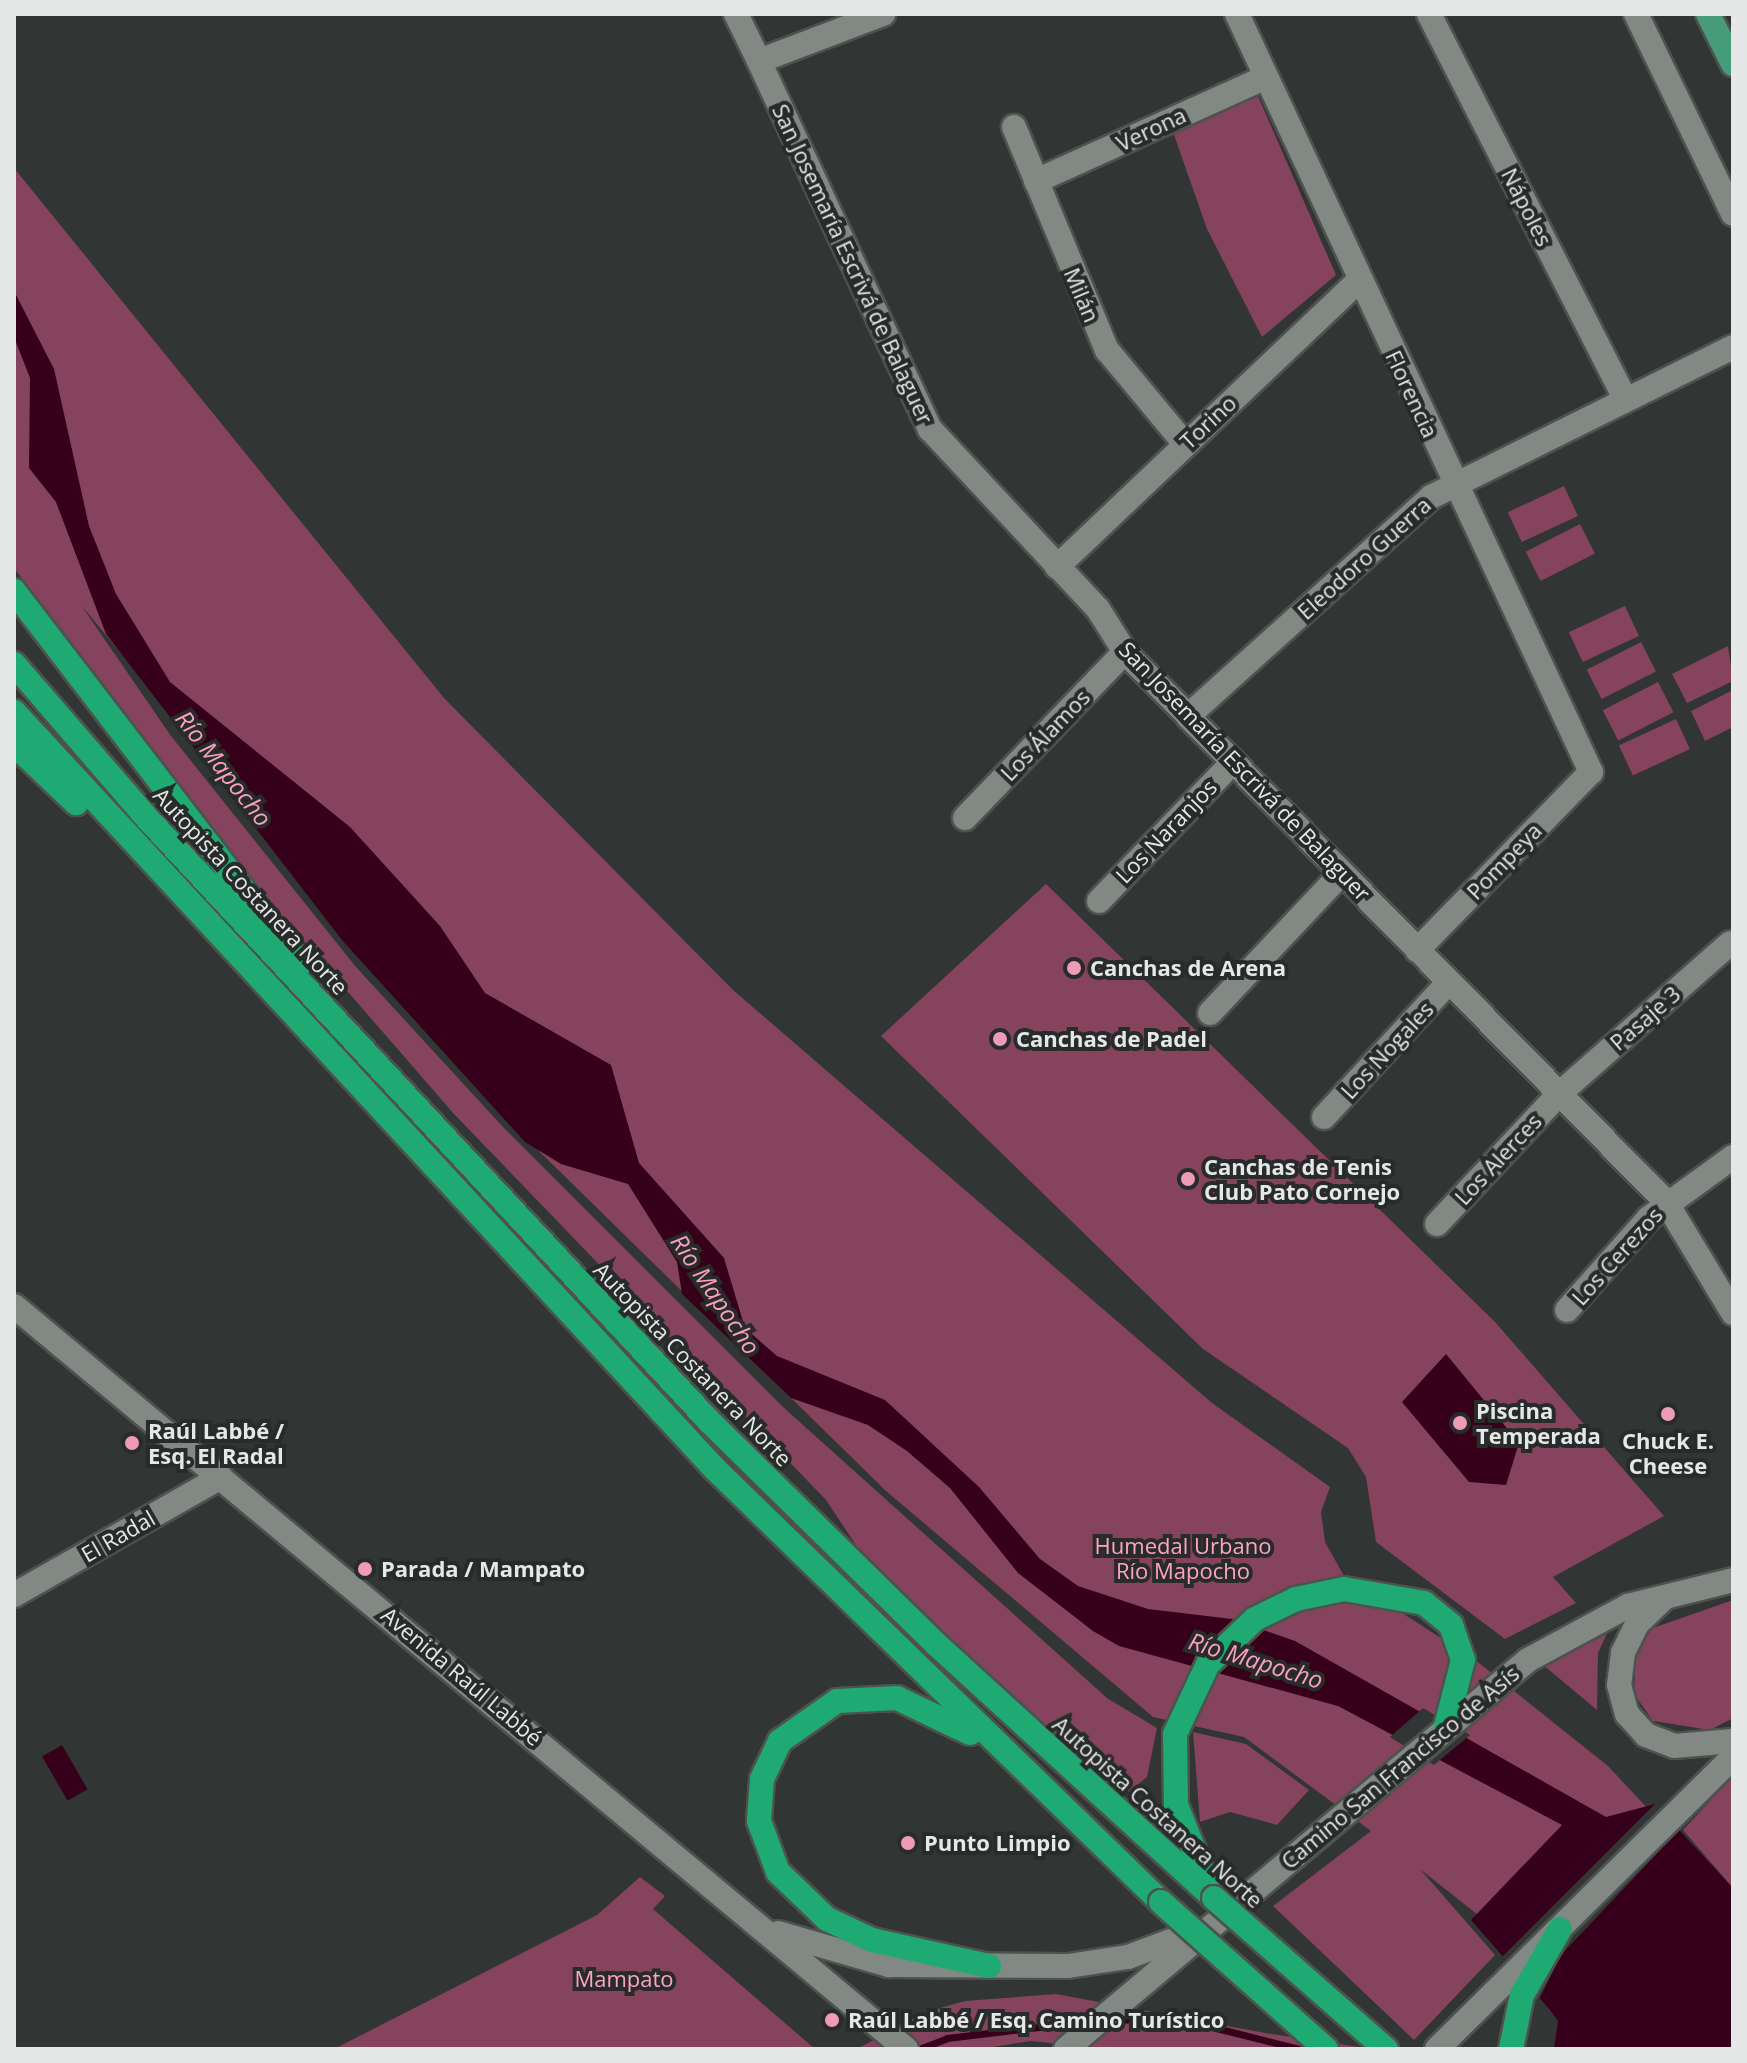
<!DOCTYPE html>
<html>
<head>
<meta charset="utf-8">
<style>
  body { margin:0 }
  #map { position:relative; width:1747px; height:2063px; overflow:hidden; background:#313533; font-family:"Open Sans",sans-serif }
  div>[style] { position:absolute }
  .green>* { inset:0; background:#85435d; transform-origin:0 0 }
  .water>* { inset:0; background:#36001a; transform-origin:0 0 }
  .pier>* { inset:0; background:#313533 }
  .stream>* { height:7px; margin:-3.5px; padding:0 3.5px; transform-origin:3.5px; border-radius:3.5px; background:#36001a }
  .roads { filter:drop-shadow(2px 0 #4e524f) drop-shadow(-2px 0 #4e524f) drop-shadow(0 2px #4e524f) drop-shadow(0 -2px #4e524f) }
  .minor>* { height:24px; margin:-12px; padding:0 12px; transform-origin:12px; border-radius:12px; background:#828884 }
  .tertiary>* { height:24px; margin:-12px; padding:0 12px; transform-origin:12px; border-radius:12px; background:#828884 }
  .secondary>* { height:24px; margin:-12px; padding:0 12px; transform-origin:12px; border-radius:12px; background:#828884 }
  .primary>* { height:24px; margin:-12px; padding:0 12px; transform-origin:12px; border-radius:12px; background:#469c79 }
  .motorway>* { height:24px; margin:-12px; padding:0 12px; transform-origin:12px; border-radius:12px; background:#1eaa72 }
  .bridges { filter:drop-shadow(2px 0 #4e524f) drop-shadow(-2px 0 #4e524f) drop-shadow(0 2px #4e524f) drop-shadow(0 -2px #4e524f) }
  .motorway-bridge>* { height:24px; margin:-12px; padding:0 12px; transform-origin:12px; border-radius:12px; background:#1eaa72 }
  .dots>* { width:22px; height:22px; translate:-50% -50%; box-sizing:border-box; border:4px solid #272b29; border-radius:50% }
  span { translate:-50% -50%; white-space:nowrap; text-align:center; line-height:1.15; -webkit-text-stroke:8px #272b29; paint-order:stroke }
  .street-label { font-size:22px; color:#e5e8e6 }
  .poi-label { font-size:22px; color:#e5e8e6; font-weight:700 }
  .left { translate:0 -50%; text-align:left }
  .park-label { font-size:22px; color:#ffa2c4 }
  .water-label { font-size:24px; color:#fb9fc1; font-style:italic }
  .frame { position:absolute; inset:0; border:16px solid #e5e8e6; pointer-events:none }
</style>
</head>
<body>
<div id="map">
  <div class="green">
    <div style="clip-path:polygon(1258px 96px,1336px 275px,1262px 337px,1207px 229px,1173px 132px)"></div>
    <div style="clip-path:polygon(14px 168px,444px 698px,733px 990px,1212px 1403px,1330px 1487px,1321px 1512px,1325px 1542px,1344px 1576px,1474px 1659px,1608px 1766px,1681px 1844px,1733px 2049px,1570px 2025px,1497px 1930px,1420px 1869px,1495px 1955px,1414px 2040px,1273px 1906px,1371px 1831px,1244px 1737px,1153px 1717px,886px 1491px,500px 1113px,81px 605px,171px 736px,356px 967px,503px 1127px,783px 1407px,1107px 1698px,1157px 1728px,1147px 1777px,1129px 1792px,1050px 1732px,866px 1560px,826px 1500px,454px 1114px,243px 871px,14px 568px)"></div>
    <div style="left:1564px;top:486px;width:33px;height:62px;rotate:65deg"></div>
    <div style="left:1580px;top:524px;width:33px;height:61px;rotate:63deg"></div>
    <div style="left:1625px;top:606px;width:33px;height:62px;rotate:65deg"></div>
    <div style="left:1641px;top:642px;width:33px;height:61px;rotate:63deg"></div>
    <div style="clip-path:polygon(1728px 646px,1733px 681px,1687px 703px,1672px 674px)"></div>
    <div style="left:1658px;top:682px;width:34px;height:62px;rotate:63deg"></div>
    <div style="clip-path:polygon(1733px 690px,1733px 727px,1705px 741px,1691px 711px)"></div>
    <div style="left:1676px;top:719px;width:33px;height:63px;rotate:65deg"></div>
    <div style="clip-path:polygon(1046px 884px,1495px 1322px,1664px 1516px,1553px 1577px,1576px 1603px,1505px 1639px,1376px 1542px,1366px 1477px,1348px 1448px,1203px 1349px,881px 1036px)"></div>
    <div style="clip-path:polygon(1733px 1600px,1733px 1718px,1710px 1730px,1653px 1721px,1634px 1694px,1636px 1650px,1653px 1628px)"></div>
    <div style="clip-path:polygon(1611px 1625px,1598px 1653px,1597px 1710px,1542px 1664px)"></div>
    <div style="clip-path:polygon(1193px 1732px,1246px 1744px,1309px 1790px,1277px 1825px,1230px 1812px,1200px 1822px)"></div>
    <div style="clip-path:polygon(1733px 1776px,1733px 1888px,1683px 1830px)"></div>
    <div style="clip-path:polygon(640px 1877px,665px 1896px,653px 1909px,815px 2049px,334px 2049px,597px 1915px)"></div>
    <div style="clip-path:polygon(1056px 1994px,1265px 2033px,1373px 2049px,1106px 2049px,1031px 2041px,979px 2049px,857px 2049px,926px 2012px,965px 2001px)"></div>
  </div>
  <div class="water">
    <div style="clip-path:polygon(14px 291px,54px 369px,89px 526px,116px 594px,170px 682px,350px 827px,440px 926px,485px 993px,611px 1065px,639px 1163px,724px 1258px,745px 1328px,777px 1356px,885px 1400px,979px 1487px,1040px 1559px,1078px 1586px,1148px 1609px,1232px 1619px,1295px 1641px,1606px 1817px,1655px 1804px,1733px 1888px,1733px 2049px,1554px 2049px,1558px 2021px,1550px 2010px,1471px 1920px,1562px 1825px,1338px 1706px,1119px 1646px,1093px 1631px,1018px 1573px,950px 1488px,907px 1451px,868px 1425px,791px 1398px,682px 1294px,677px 1262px,628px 1184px,561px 1164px,525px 1142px,342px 940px,106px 634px,56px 502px,29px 468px,30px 378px,14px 337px)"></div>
    <div style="clip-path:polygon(1446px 1354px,1519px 1443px,1506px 1485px,1469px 1482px,1402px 1402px)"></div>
    <div style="left:62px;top:1745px;width:51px;height:23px;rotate:60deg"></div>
  </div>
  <div class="pier">
    <div style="clip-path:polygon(1423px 1708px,1470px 1735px,1434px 1765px,1390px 1737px)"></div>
    <div style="clip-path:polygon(1658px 1801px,1684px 1825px,1561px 1955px,1538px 2002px,1500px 1959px)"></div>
  </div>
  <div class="stream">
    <div style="left:1110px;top:2020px;width:66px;rotate:-1.7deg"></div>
    <div style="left:1176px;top:2018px;width:127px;rotate:14.1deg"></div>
    <div style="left:919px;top:2049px;width:30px;rotate:-21deg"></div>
    <div style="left:947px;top:2038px;width:144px;rotate:-6.8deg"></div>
  </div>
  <div class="roads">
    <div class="minor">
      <div style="left:1237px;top:14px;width:837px;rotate:64.97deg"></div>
      <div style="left:1591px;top:772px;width:249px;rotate:134.3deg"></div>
      <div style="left:1429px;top:14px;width:432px;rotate:63deg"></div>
      <div style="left:1636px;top:14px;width:222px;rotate:64.1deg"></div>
      <div style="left:759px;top:61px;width:406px;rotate:65.1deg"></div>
      <div style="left:930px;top:429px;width:246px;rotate:47deg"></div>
      <div style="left:1098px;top:609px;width:51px;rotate:57.9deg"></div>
      <div style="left:1125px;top:652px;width:771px;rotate:45.47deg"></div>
      <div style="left:1666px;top:1202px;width:130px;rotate:58.9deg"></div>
      <div style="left:1014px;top:127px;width:242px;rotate:67.4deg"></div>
      <div style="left:1107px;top:350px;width:122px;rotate:50.3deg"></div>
      <div style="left:1036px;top:181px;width:252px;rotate:-24.3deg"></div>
      <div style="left:1057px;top:567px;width:418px;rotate:-43.5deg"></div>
      <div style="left:1188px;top:716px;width:327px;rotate:-42deg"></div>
      <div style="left:1431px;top:497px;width:337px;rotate:-26.4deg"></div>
      <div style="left:965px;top:818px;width:231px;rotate:-46.1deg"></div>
      <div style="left:1099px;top:901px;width:193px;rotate:-46deg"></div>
      <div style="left:1210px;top:1013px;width:192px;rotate:-46.7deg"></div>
      <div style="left:1324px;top:1117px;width:184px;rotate:-47.2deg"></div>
      <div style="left:1437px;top:1224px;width:178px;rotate:-46.8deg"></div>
      <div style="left:1559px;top:1094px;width:228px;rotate:-41.4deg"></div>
      <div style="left:1567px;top:1310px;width:123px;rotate:-48.3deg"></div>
      <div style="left:1649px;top:1218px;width:104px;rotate:-36deg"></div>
      <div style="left:14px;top:1595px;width:238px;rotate:-29.7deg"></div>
    </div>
    <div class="tertiary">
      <div style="left:736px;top:14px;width:52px;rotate:63.9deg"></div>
      <div style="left:759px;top:61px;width:133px;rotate:-20.8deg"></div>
    </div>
    <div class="secondary">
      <div style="left:14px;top:1306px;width:1161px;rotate:39.79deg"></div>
      <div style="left:1664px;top:1598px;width:37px;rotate:136deg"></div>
      <div style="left:1637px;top:1624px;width:32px;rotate:116deg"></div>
      <div style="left:1623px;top:1653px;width:32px;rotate:97deg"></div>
      <div style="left:1619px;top:1685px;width:30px;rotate:75deg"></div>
      <div style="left:1627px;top:1714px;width:28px;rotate:48deg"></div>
      <div style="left:1646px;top:1735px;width:30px;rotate:21deg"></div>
      <div style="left:1674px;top:1746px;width:59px;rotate:-4.8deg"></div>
      <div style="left:778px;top:1933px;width:116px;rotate:16.1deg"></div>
      <div style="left:889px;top:1965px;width:179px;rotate:0.3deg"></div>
      <div style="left:1068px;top:1966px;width:61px;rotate:-8.5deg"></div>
      <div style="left:1128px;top:1957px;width:72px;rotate:-20.5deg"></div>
      <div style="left:1066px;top:2049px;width:604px;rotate:-40.1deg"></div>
      <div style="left:1528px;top:1660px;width:114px;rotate:-28.4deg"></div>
      <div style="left:1628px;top:1606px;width:108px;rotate:-13.9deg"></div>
      <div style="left:1437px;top:2049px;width:416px;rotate:-44.6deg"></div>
    </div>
    <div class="primary">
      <div style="left:1708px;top:14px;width:56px;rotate:63.4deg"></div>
    </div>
    <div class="motorway">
      <div style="left:14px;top:591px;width:470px;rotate:52.5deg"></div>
      <div style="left:14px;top:664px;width:202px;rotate:49.2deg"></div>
      <div style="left:146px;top:817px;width:826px;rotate:47.01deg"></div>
      <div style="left:709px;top:1421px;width:318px;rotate:44.5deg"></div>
      <div style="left:936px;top:1644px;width:377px;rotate:42.4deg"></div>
      <div style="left:14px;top:712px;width:1032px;rotate:47.2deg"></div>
      <div style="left:715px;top:1469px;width:622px;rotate:44.15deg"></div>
      <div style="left:14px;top:744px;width:86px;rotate:43.6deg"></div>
      <div style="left:970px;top:1733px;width:81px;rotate:-154.4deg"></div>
      <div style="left:897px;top:1698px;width:60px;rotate:177.1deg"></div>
      <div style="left:837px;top:1701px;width:70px;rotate:144.9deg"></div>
      <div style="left:780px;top:1741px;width:42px;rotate:115.3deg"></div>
      <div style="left:762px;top:1779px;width:42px;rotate:94.1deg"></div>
      <div style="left:759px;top:1821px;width:54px;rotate:69.6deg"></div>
      <div style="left:778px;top:1872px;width:68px;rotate:43.8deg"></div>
      <div style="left:827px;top:1919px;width:50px;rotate:25deg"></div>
      <div style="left:872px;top:1940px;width:120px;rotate:12.5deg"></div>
      <div style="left:1209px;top:1888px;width:89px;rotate:-111.7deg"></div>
      <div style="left:1176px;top:1805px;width:71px;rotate:-90.8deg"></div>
      <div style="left:1175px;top:1734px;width:77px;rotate:-64.8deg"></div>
      <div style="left:1208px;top:1664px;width:65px;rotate:-43.8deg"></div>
      <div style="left:1255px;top:1619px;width:46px;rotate:-26deg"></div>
      <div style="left:1296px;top:1599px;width:49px;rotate:-11.8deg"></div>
      <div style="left:1344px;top:1589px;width:81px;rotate:9.9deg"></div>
      <div style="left:1424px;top:1603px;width:35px;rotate:39deg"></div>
      <div style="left:1451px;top:1625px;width:37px;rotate:71deg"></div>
      <div style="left:1463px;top:1660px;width:68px;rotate:104.4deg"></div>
      <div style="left:1511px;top:2049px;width:55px;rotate:-78.5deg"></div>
      <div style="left:1522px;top:1995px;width:76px;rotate:-60.1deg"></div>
    </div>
  </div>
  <div class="bridges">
    <div class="motorway-bridge">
      <div style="left:1214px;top:1898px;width:229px;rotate:41.3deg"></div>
      <div style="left:1161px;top:1902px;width:221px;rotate:41.7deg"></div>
    </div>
  </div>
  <div class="dots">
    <div style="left:1074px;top:968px;background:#ef9ab9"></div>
    <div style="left:1000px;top:1039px;background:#ef9ab9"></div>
    <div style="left:1188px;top:1179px;background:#ef9ab9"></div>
    <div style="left:1668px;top:1414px;background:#ef9ab9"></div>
    <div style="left:1460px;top:1423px;background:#ef9ab9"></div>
    <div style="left:132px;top:1443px;background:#ef9ab9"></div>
    <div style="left:365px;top:1569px;background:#ef9ab9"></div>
    <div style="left:908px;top:1843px;background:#ef9ab9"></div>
    <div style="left:832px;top:2020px;background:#ef9ab9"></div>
  </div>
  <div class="street-label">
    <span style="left:1151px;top:129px;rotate:-25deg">Verona</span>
    <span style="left:1527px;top:207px;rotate:63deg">Nápoles</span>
    <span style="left:853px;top:264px;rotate:65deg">San Josemaría Escrivá de Balaguer</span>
    <span style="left:1082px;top:295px;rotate:67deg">Milán</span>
    <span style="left:1412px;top:394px;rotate:65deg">Florencia</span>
    <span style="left:1208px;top:422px;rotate:-43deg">Torino</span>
    <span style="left:1364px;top:558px;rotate:-42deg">Eleodoro Guerra</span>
    <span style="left:1045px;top:735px;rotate:-46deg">Los Álamos</span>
    <span style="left:1245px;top:771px;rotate:46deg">San Josemaría Escrivá de Balaguer</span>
    <span style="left:1166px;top:831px;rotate:-46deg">Los Naranjos</span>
    <span style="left:1504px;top:861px;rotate:-46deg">Pompeya</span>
    <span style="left:251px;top:891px;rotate:47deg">Autopista Costanera Norte</span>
    <span style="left:1645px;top:1018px;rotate:-41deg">Pasaje 3</span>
    <span style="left:1387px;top:1050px;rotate:-47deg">Los Nogales</span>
    <span style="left:1498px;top:1159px;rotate:-47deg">Los Alerces</span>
    <span style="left:1617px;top:1256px;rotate:-48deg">Los Cerezos</span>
    <span style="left:693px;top:1364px;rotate:46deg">Autopista Costanera Norte</span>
    <span style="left:118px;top:1536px;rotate:-30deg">El Radal</span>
    <span style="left:462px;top:1676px;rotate:40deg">Avenida Raúl Labbé</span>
    <span style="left:1400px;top:1767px;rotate:-40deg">Camino San Francisco de Asís</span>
    <span style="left:1158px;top:1812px;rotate:42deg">Autopista Costanera Norte</span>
  </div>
  <div class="poi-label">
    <span class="left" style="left:1090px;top:968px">Canchas de Arena</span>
    <span class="left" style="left:1016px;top:1039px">Canchas de Padel</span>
    <span class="left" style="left:1204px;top:1179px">Canchas de Tenis<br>Club Pato Cornejo</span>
    <span class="left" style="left:1476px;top:1423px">Piscina<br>Temperada</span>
    <span class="left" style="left:148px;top:1443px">Raúl Labbé /<br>Esq. El Radal</span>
    <span style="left:1668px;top:1453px">Chuck E.<br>Cheese</span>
    <span class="left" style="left:381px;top:1569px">Parada / Mampato</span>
    <span class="left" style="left:924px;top:1843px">Punto Limpio</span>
    <span class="left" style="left:848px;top:2020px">Raúl Labbé / Esq. Camino Turístico</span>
  </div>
  <div class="park-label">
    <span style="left:1183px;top:1558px">Humedal Urbano<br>Río Mapocho</span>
    <span style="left:624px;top:1979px">Mampato</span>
  </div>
  <div class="water-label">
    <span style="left:224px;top:768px;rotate:52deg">Río Mapocho</span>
    <span style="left:716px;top:1294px;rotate:56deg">Río Mapocho</span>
    <span style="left:1256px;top:1660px;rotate:17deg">Río Mapocho</span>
  </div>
  <div class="frame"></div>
</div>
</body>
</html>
